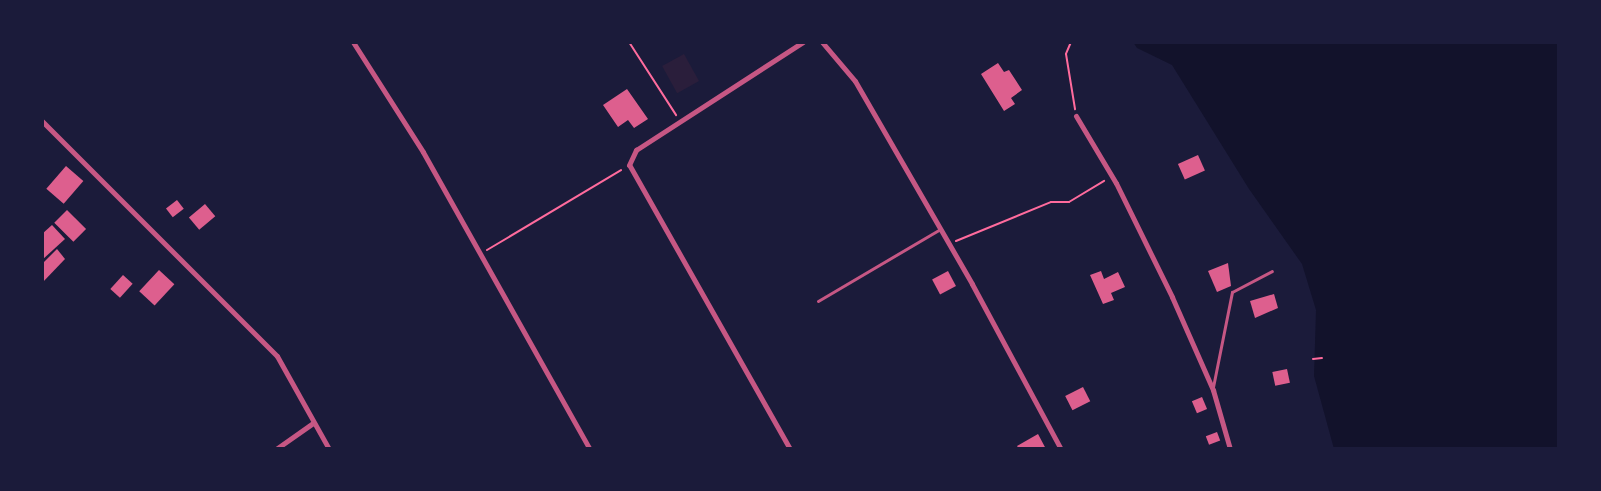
<!DOCTYPE html>
<html>
<head>
<meta charset="utf-8">
<style>
  body { margin:0 }
  #map { position:relative; width:1601px; height:491px; overflow:hidden; background:#1b1b3a; font-family:"Source Sans 3",sans-serif }
  div>[style] { position:absolute }
  .green>* { inset:0; background:#2a1e3b; transform-origin:0 0 }
  .water>* { inset:0; background:#12122b }
  .building>* { inset:0; background:#dd5f8e; transform-origin:0 0 }
  .path>* { height:2px; margin:-1px; padding:0 1px; transform-origin:1px; border-radius:1px; background:#ff6b9d }
  .service>* { height:3px; margin:-1.5px; padding:0 1.5px; transform-origin:1.5px; border-radius:1.5px; background:#c65784 }
  .minor>* { height:5px; margin:-2.5px; padding:0 2.5px; transform-origin:2.5px; border-radius:2.5px; background:#c65784 }
  span { translate:-50% -50%; white-space:nowrap; text-align:center; line-height:1.15; -webkit-text-stroke:6px #1b1b3a; paint-order:stroke }
  .frame { position:absolute; inset:0; border:44px solid #1b1b3a; pointer-events:none }
</style>
</head>
<body>
<div id="map">
  <div class="green">
    <div style="left:684px;top:54px;width:31px;height:25px;rotate:61deg"></div>
  </div>
  <div class="water">
    <div style="clip-path:polygon(1133px 42px,1559px 42px,1559px 449px,1334px 449px,1314px 376px,1316px 310px,1302px 264px,1249px 189px,1172px 65px,1137px 48px)"></div>
  </div>
  <div class="building">
    <div style="clip-path:polygon(998px 63px,1004px 72px,1009px 70px,1022px 90px,1011px 98px,1015px 104px,1004px 111px,981px 74px)"></div>
    <div style="clip-path:polygon(627px 89px,648px 119px,634px 128px,628px 120px,618px 127px,603px 105px)"></div>
    <div style="left:1198px;top:155px;width:17px;height:22px;rotate:66deg"></div>
    <div style="left:66px;top:166px;width:23px;height:30px;rotate:41deg"></div>
    <div style="left:177px;top:200px;width:11px;height:14px;rotate:52deg"></div>
    <div style="left:205px;top:204px;width:16px;height:21px;rotate:50deg"></div>
    <div style="left:67px;top:210px;width:27px;height:18px;rotate:45deg"></div>
    <div style="clip-path:polygon(52px 225px,65px 239px,42px 260px,42px 234px)"></div>
    <div style="clip-path:polygon(57px 249px,65px 259px,42px 283px,42px 264px)"></div>
    <div style="clip-path:polygon(1228px 263px,1231px 286px,1217px 292px,1208px 271px)"></div>
    <div style="left:159px;top:270px;width:21px;height:29px;rotate:43deg"></div>
    <div style="left:948px;top:271px;width:17px;height:18px;rotate:62deg"></div>
    <div style="clip-path:polygon(1101px 271px,1104px 279px,1118px 272px,1125px 287px,1111px 293px,1114px 300px,1103px 304px,1090px 275px)"></div>
    <div style="left:123px;top:275px;width:13px;height:19px;rotate:42deg"></div>
    <div style="clip-path:polygon(1274px 294px,1278px 308px,1255px 318px,1250px 301px)"></div>
    <div style="left:1287px;top:369px;width:14px;height:15px;rotate:78deg"></div>
    <div style="left:1083px;top:387px;width:16px;height:20px;rotate:63deg"></div>
    <div style="left:1202px;top:397px;width:13px;height:11px;rotate:67deg"></div>
    <div style="left:1217px;top:432px;width:9px;height:12px;rotate:69deg"></div>
    <div style="clip-path:polygon(1038px 434px,1046px 449px,1019px 449px,1017px 446px)"></div>
  </div>
  <div class="path">
    <div style="left:629px;top:42px;width:87px;rotate:57.2deg"></div>
    <div style="left:1071px;top:42px;width:13px;rotate:113deg"></div>
    <div style="left:1066px;top:54px;width:56px;rotate:80.7deg"></div>
    <div style="left:956px;top:241px;width:103px;rotate:-22.3deg"></div>
    <div style="left:1051px;top:202px;width:18px"></div>
    <div style="left:1069px;top:202px;width:41px;rotate:-31deg"></div>
    <div style="left:487px;top:250px;width:156px;rotate:-30.8deg"></div>
    <div style="left:1313px;top:359px;width:9px;rotate:-6deg"></div>
  </div>
  <div class="service">
    <div style="left:818px;top:301px;width:142px;rotate:-30.5deg"></div>
    <div style="left:1213px;top:387px;width:97px;rotate:-78.7deg"></div>
    <div style="left:1232px;top:292px;width:45px;rotate:-27.7deg"></div>
  </div>
  <div class="minor">
    <div style="left:353px;top:42px;width:130px;rotate:57.5deg"></div>
    <div style="left:423px;top:152px;width:341px;rotate:60.7deg"></div>
    <div style="left:822px;top:42px;width:51px;rotate:49.8deg"></div>
    <div style="left:855px;top:81px;width:234px;rotate:60deg"></div>
    <div style="left:972px;top:284px;width:187px;rotate:61.7deg"></div>
    <div style="left:1076px;top:116px;width:78px;rotate:59.2deg"></div>
    <div style="left:1116px;top:183px;width:127px;rotate:63.8deg"></div>
    <div style="left:1172px;top:297px;width:102px;rotate:66.2deg"></div>
    <div style="left:1213px;top:390px;width:61px;rotate:73.9deg"></div>
    <div style="left:42px;top:121px;width:332px;rotate:45deg"></div>
    <div style="left:277px;top:356px;width:107px;rotate:60.8deg"></div>
    <div style="left:276px;top:449px;width:45px;rotate:-35.1deg"></div>
    <div style="left:790px;top:449px;width:326px;rotate:-119.5deg"></div>
    <div style="left:629px;top:165px;width:17px;rotate:-65deg"></div>
    <div style="left:636px;top:150px;width:199px;rotate:-32.9deg"></div>
  </div>
  <div class="frame"></div>
</div>
</body>
</html>
